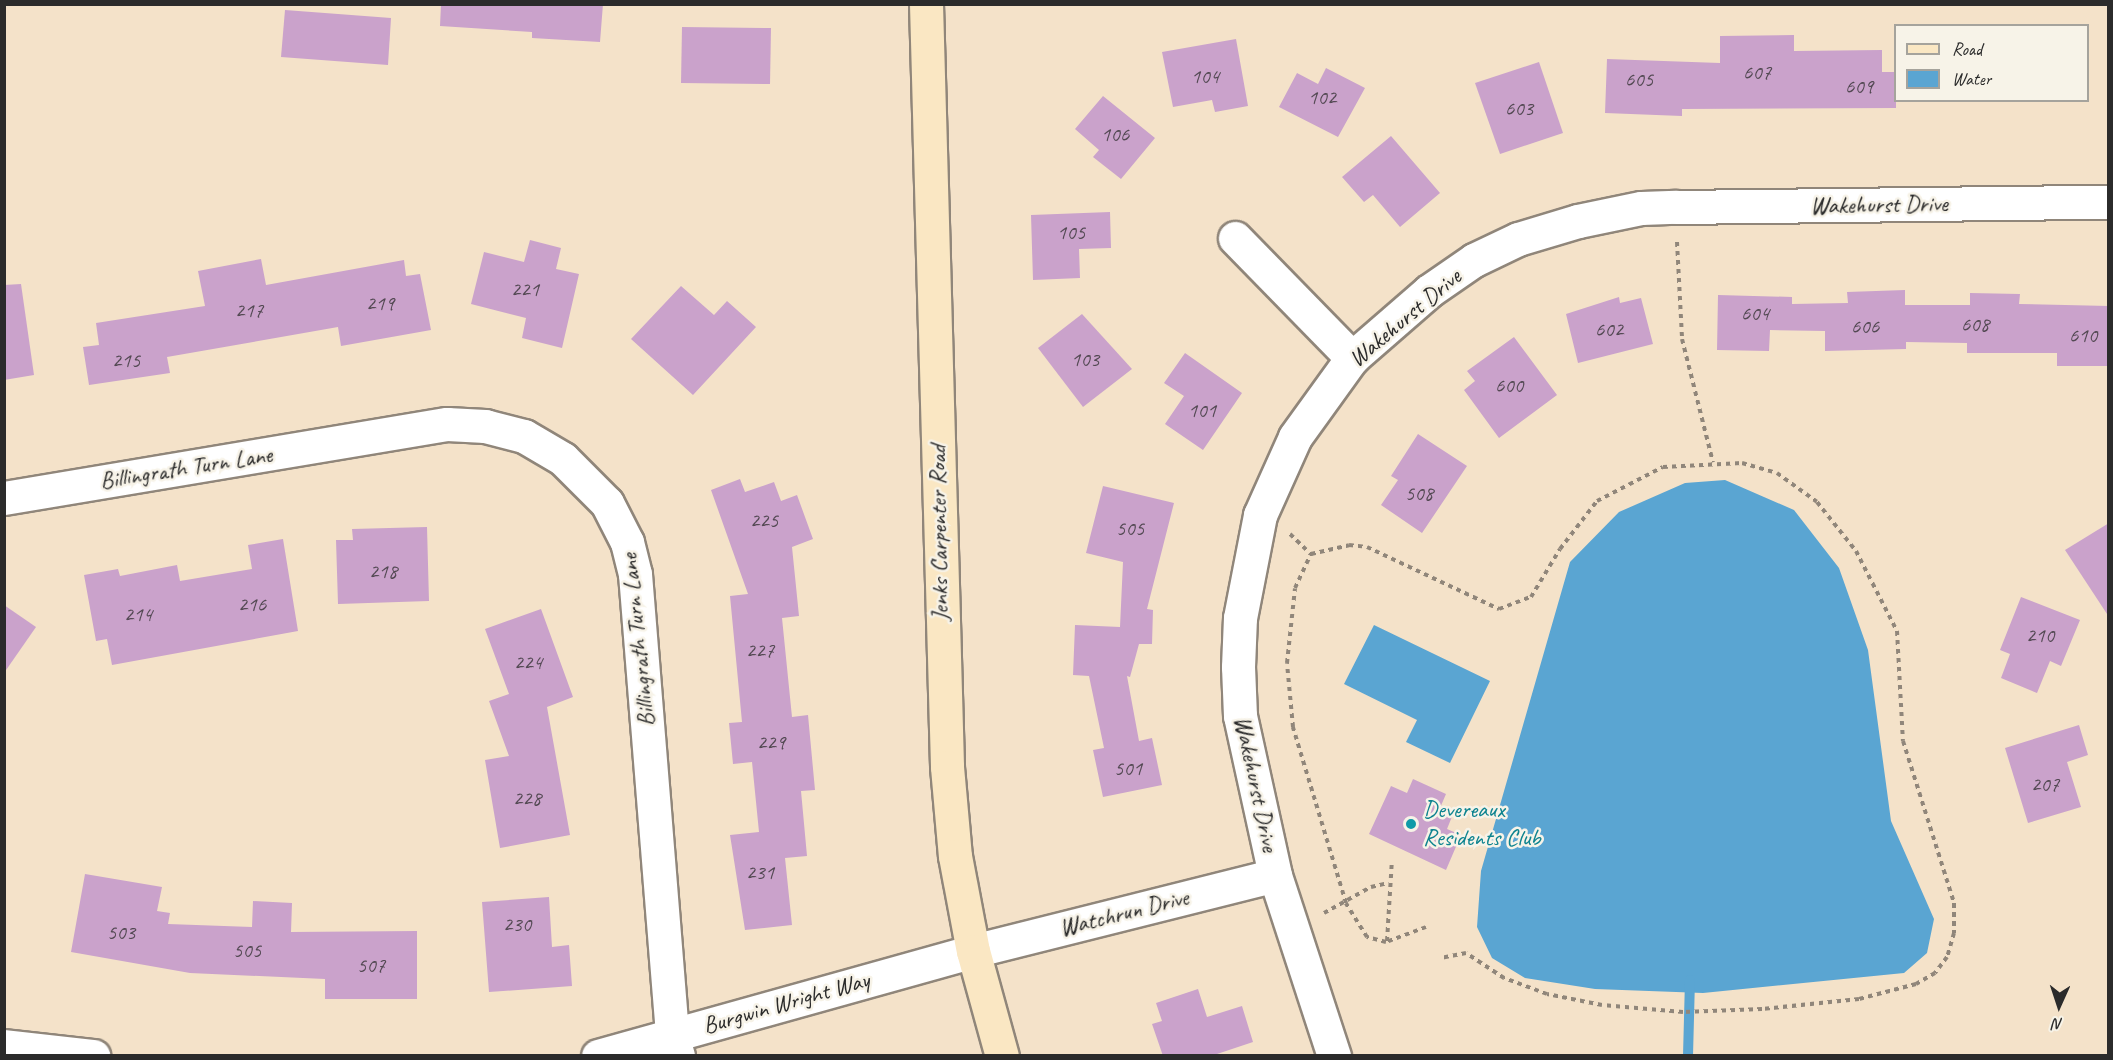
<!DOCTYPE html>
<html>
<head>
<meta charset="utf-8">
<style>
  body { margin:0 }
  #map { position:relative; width:2113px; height:1060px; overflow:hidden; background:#f4e2c9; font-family:Caveat,sans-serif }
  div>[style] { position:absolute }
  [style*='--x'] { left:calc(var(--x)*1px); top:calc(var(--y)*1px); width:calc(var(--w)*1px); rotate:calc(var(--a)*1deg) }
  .water>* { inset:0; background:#5aa5d2 }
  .stream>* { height:10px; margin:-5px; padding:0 5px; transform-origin:5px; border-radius:5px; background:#5aa5d2 }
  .building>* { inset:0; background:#caa2cb }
  .path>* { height:4px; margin-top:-2px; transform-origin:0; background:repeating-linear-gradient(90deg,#90867a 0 4.5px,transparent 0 9px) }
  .roads { filter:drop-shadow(2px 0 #90867a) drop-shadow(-2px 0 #90867a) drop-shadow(0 2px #90867a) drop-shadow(0 -2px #90867a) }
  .street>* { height:33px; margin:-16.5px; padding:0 16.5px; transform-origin:16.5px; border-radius:16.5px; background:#fff }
  .secondary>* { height:33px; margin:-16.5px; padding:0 16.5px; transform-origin:16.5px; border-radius:16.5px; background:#fae7c3 }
  .dots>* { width:16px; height:16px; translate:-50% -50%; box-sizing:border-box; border:3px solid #f7f3e8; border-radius:50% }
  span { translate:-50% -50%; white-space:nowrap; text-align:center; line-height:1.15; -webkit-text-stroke:5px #f7f3e8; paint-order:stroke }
  .number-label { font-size:21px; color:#534953 }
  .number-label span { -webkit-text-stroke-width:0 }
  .street-label { font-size:24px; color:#2b2b2b }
  .culture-label { font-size:24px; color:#0d838f }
  .left { translate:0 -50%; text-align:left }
  .frame { position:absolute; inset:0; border:6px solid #2b2b2b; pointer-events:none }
  .legend { position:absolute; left:1894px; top:24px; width:195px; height:78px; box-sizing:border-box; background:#f7f3e8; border:2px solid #a5a39c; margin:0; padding:8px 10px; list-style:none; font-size:18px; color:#2b2b2b }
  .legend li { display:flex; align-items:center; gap:12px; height:30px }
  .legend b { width:30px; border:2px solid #a5a39c }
  .north { position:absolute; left:2029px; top:976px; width:60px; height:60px; -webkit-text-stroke:4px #f7f3e8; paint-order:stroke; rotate:183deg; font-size:16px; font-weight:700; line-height:24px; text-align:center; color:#2b2b2b }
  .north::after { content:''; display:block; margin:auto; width:21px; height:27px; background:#2b2b2b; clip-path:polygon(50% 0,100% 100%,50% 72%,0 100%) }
</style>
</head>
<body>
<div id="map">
  <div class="water">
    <div style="clip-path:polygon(1725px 480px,1794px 510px,1839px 568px,1868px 650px,1891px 821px,1934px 919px,1927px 953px,1904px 973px,1703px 993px,1595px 989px,1525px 978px,1492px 958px,1477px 927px,1481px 871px,1570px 562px,1619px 512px,1685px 483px)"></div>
    <div style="clip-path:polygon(1374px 625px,1490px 681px,1450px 763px,1406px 742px,1417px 720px,1344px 684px)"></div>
  </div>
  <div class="stream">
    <div style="--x:1688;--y:1056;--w:76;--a:-88.5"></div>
  </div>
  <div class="building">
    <div style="clip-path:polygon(441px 4px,603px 4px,600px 42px,532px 38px,532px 32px,440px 26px)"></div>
    <div style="clip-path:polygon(285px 10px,391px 18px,388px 65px,281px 57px)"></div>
    <div style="clip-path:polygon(682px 27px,771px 28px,770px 84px,681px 83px)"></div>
    <div style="clip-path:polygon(1794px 35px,1794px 51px,1882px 50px,1882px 72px,1896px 72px,1896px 108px,1682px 109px,1682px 116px,1605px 113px,1607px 59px,1720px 63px,1720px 36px)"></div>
    <div style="clip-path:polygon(1236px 39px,1248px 106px,1215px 112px,1212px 100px,1173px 107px,1162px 52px)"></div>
    <div style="clip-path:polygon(1539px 62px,1563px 133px,1500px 154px,1475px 83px)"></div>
    <div style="clip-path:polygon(1326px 68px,1365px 88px,1338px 137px,1279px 107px,1297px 73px,1318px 84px)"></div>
    <div style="clip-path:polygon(1103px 96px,1155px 138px,1121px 179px,1093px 157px,1099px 150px,1075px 129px)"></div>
    <div style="clip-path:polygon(1391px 136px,1440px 193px,1400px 227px,1373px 195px,1364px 202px,1342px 177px)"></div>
    <div style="clip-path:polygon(1110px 212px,1111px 248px,1079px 249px,1080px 278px,1033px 280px,1031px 215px)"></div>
    <div style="clip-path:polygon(530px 240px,561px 248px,556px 269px,579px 274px,562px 348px,522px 338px,526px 318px,471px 304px,484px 252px,524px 262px)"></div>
    <div style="clip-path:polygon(261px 259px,266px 285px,404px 260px,406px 276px,420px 274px,431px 330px,341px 346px,338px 327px,167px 357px,170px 373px,89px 385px,83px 347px,99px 345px,96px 323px,205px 306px,198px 271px)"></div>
    <div style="clip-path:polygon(21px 284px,34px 375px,4px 380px,4px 285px)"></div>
    <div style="clip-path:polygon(681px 286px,714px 315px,727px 301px,756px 327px,693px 395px,631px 339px)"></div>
    <div style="clip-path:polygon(1905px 290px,1905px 305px,1970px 305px,1970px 293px,2020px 294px,2019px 304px,2109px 306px,2109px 366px,2057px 366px,2057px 353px,1967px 353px,1967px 343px,1906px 342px,1906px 349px,1825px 351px,1825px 331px,1770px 330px,1769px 351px,1717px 350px,1718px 295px,1792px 297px,1792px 304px,1848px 303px,1847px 292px)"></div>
    <div style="clip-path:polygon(1619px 297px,1620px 303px,1641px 298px,1653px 344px,1578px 363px,1566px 314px)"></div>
    <div style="clip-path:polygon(1082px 314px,1132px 369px,1083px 407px,1038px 348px)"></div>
    <div style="clip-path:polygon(1514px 337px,1557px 395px,1499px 438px,1464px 390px,1475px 381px,1467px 371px)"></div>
    <div style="clip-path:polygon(1185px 353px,1242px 393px,1203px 450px,1165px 424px,1184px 396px,1164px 383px)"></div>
    <div style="clip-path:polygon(1418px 434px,1467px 466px,1422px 533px,1381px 505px,1398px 480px,1391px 476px)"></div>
    <div style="clip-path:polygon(740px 479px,745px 492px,774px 482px,781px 501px,797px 495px,813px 539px,792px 547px,799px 616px,782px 618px,792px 717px,808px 715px,815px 790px,801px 791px,807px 856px,785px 858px,792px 925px,745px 930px,730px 835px,759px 832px,752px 762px,733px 764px,729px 723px,742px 722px,730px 596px,748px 594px,711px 490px)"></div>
    <div style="clip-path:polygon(1103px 486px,1174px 503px,1147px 609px,1153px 610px,1152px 644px,1139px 644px,1130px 677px,1127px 676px,1139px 741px,1152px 738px,1162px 785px,1103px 797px,1093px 750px,1104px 748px,1089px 676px,1073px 675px,1075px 625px,1120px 627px,1123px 562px,1086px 553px)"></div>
    <div style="clip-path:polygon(2109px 523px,2109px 617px,2065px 550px)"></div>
    <div style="clip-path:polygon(427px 527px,429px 601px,338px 604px,336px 540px,353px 540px,352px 529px)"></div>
    <div style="clip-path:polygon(283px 539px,298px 631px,112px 665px,107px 639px,96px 641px,84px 575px,118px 569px,120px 576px,177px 565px,180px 581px,252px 569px,248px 545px)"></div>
    <div style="clip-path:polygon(2021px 597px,2080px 620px,2061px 666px,2050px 661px,2037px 693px,2001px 678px,2010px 654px,2000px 650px)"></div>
    <div style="clip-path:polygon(4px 605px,36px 627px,4px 673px)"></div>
    <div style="clip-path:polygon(541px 609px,573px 697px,547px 707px,570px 835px,500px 848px,485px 760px,509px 756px,489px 701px,509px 694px,485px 629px)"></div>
    <div style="clip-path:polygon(2079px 725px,2088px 755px,2067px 762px,2081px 807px,2028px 823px,2005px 748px)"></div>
    <div style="clip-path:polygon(1413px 779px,1446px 794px,1440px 808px,1453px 814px,1447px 829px,1461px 835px,1446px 870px,1369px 834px,1391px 786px,1407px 793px)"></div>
    <div style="clip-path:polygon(85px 874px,162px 887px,157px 911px,170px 913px,168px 924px,252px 927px,253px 901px,292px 903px,291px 932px,417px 931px,417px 999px,325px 999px,325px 979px,190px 973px,71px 952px)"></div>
    <div style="clip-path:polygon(549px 897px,552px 947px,569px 945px,572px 986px,489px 992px,482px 902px)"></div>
    <div style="clip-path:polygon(1198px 989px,1207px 1017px,1242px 1006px,1253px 1042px,1211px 1056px,1163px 1056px,1152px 1024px,1162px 1021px,1156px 1003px)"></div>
  </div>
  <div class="path">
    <div style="--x:1677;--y:242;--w:97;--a:87"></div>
    <div style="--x:1682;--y:339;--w:127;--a:75.9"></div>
    <div style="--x:1290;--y:534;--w:29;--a:44"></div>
    <div style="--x:1324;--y:913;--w:54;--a:-29"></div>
    <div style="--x:1371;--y:887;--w:17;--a:-13"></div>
    <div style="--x:1426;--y:927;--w:43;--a:159.4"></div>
    <div style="--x:1386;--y:942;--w:20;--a:-165"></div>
    <div style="--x:1367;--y:937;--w:40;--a:-122"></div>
    <div style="--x:1346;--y:903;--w:184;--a:-106.8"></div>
    <div style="--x:1293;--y:727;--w:64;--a:-95.4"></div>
    <div style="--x:1287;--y:663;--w:75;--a:-83.9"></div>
    <div style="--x:1295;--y:588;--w:38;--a:-65"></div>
    <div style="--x:1311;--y:554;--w:39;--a:-13"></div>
    <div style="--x:1349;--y:545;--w:18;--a:6"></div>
    <div style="--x:1367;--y:547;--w:146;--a:25.2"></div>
    <div style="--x:1499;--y:609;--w:34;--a:-21"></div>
    <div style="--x:1531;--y:597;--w:56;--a:-58.9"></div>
    <div style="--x:1560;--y:549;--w:61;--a:-52.4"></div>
    <div style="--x:1597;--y:501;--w:74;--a:-27.3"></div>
    <div style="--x:1663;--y:467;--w:79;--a:-2.9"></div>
    <div style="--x:1742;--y:463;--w:36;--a:16"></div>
    <div style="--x:1777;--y:473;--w:49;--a:35.9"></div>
    <div style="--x:1817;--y:502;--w:63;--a:51.5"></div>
    <div style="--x:1856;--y:551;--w:90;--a:62.9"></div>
    <div style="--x:1897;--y:631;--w:110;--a:86.9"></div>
    <div style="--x:1903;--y:741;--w:170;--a:72.5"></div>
    <div style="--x:1954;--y:903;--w:30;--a:90"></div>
    <div style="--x:1954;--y:933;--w:25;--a:106"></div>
    <div style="--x:1947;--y:957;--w:20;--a:127"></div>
    <div style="--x:1935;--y:973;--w:22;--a:150"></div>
    <div style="--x:1916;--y:984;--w:59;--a:165.3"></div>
    <div style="--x:1859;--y:999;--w:98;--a:174.1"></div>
    <div style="--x:1762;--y:1009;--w:79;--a:177.8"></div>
    <div style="--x:1683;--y:1012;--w:81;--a:-175.1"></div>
    <div style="--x:1602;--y:1005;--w:56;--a:-168.7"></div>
    <div style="--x:1547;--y:994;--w:46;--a:-159.6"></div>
    <div style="--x:1504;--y:978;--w:45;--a:-146.7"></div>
    <div style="--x:1466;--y:953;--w:26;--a:169"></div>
    <div style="--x:1387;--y:941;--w:81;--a:-86.5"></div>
  </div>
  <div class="roads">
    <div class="street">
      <div style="--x:1235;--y:238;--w:168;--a:45.7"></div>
      <div style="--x:4;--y:498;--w:449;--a:-9.5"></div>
      <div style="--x:447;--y:424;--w:38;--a:3"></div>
      <div style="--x:485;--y:426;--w:40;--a:14.4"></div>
      <div style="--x:524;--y:436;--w:45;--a:30.5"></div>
      <div style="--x:563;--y:459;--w:62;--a:45"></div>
      <div style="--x:607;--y:503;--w:44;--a:62.9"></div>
      <div style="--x:627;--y:542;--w:33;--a:76"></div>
      <div style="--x:635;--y:574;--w:462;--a:85.4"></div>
      <div style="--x:672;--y:1035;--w:22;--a:74"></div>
      <div style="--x:4;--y:1046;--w:90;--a:6.4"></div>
      <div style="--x:598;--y:1056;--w:389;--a:-15.6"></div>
      <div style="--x:973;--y:951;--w:311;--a:-14.1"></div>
      <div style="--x:1334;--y:1056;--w:190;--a:-108.1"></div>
      <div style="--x:1275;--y:875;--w:163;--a:-102.4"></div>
      <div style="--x:1240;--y:716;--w:49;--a:-92.3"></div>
      <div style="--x:1238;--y:667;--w:49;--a:-87.7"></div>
      <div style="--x:1240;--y:618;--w:105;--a:-79"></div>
      <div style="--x:1260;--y:515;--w:85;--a:-65.8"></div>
      <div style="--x:1295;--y:437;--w:97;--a:-54.2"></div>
      <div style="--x:1352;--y:358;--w:102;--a:-41"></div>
      <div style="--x:1429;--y:291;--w:55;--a:-34.6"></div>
      <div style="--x:1474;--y:260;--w:49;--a:-25.5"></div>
      <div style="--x:1518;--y:239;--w:63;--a:-16.7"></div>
      <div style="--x:1578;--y:221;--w:64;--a:-11.7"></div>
      <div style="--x:1641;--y:208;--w:35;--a:-2"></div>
      <div style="--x:1676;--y:207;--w:432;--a:-0.7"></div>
    </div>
    <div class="secondary">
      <div style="--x:926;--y:4;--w:763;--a:88.42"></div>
      <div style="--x:947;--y:767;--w:89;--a:84.9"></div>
      <div style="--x:955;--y:856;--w:97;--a:79.3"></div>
      <div style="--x:973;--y:951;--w:109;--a:74.6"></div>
    </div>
  </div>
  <div class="dots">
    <div style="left:1411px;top:824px;background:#0f9aa8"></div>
  </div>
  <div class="number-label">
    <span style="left:1757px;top:72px">607</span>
    <span style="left:1205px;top:76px">104</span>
    <span style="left:1639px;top:79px">605</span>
    <span style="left:1859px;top:86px">609</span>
    <span style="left:1322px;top:97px">102</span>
    <span style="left:1519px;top:108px">603</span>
    <span style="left:1115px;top:134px">106</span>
    <span style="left:1071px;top:232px">105</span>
    <span style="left:525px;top:289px">221</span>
    <span style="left:380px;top:303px">219</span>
    <span style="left:249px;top:310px">217</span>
    <span style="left:1755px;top:313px">604</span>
    <span style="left:1975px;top:324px">608</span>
    <span style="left:1865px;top:326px">606</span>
    <span style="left:1609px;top:329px">602</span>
    <span style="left:2083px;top:335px">610</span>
    <span style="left:1085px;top:359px">103</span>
    <span style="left:126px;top:360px">215</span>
    <span style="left:1509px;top:385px">600</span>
    <span style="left:1202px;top:410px">101</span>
    <span style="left:1419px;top:493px">508</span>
    <span style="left:764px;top:520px">225</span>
    <span style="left:1130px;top:528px">505</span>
    <span style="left:383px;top:571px">218</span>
    <span style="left:252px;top:604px">216</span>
    <span style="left:138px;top:614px">214</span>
    <span style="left:2040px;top:635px">210</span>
    <span style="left:760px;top:650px">227</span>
    <span style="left:528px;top:662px">224</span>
    <span style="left:771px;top:742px">229</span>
    <span style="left:1128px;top:768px">501</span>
    <span style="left:2045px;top:784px">207</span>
    <span style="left:527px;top:798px">228</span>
    <span style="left:760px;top:872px">231</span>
    <span style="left:517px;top:924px">230</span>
    <span style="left:121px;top:932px">503</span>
    <span style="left:247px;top:950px">505</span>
    <span style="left:371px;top:965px">507</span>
  </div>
  <div class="street-label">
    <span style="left:1879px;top:205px;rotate:-1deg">Wakehurst Drive</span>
    <span style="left:1405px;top:318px;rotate:-40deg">Wakehurst Drive</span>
    <span style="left:186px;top:468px;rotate:-9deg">Billingrath Turn Lane</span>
    <span style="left:939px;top:533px;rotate:-91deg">Jenks Carpenter Road</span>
    <span style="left:638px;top:640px;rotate:-96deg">Billingrath Turn Lane</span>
    <span style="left:1256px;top:784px;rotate:78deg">Wakehurst Drive</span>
    <span style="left:1124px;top:913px;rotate:-14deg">Watchrun Drive</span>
    <span style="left:786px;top:1003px;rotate:-16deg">Burgwin Wright Way</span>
  </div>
  <div class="culture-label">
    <span class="left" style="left:1423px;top:824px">Devereaux<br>Residents Club</span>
  </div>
  <div class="frame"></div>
  <ul class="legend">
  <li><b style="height:8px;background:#fae7c3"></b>Road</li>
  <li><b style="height:16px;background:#5aa5d2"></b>Water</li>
  </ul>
  <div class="north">N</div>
</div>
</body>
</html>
